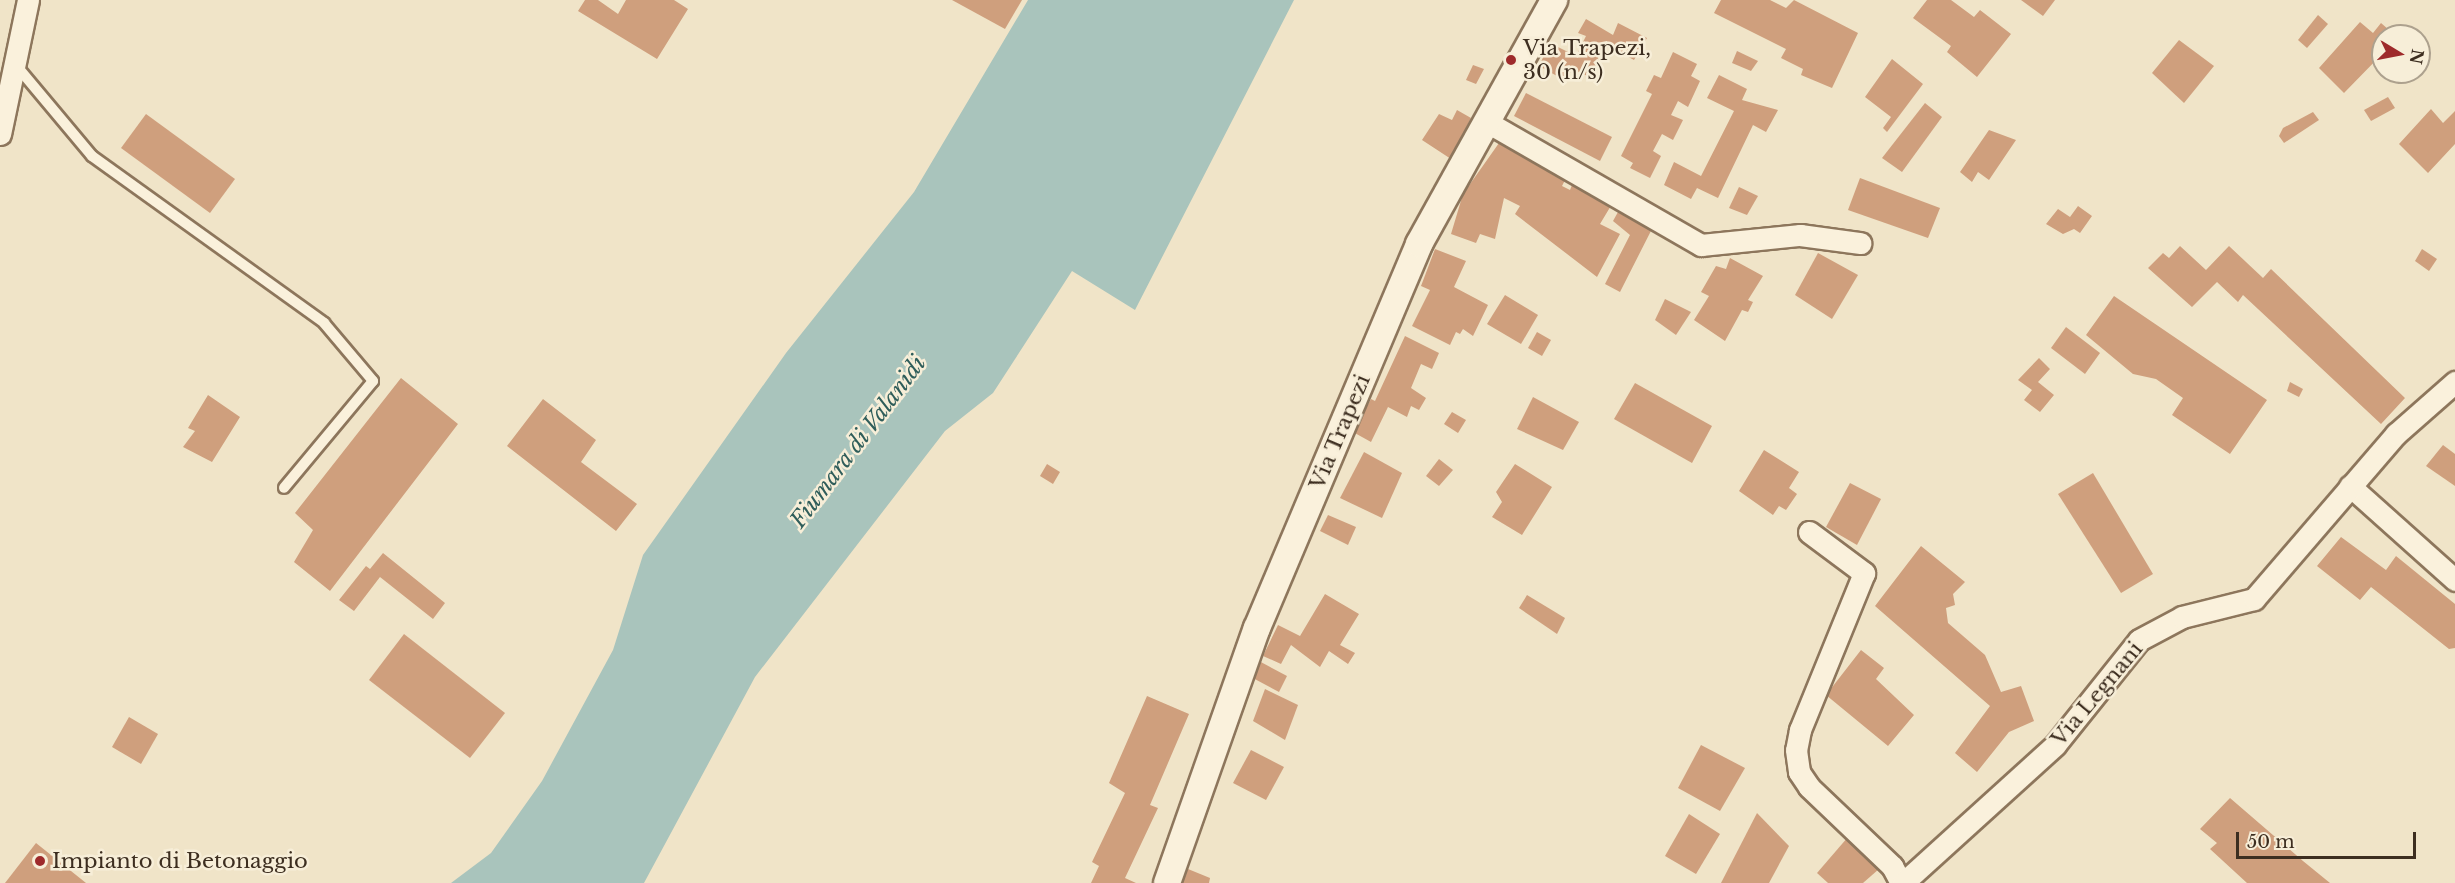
<!DOCTYPE html>
<html>
<head>
<meta charset="utf-8">
<style>
  body { margin:0 }
  #map { position:relative; width:2455px; height:883px; overflow:hidden; background:#f0e4c8; font-family:"Libre Baskerville",serif }
  div>[style] { position:absolute }
  [style*='--x'] { left:calc(var(--x)*1px); top:calc(var(--y)*1px); width:calc(var(--w)*1px); rotate:calc(var(--a)*1deg) }
  .water>* { inset:0; background:#a9c4bc }
  .building>* { inset:0; background:#cf9f7d }
  .roads { filter:drop-shadow(2px 0 #8d765c) drop-shadow(-2px 0 #8d765c) drop-shadow(0 2px #8d765c) drop-shadow(0 -2px #8d765c) }
  .service>* { height:10px; margin:-5px; padding:0 5px; transform-origin:5px; border-radius:5px; background:#faf1dc }
  .minor>* { height:21px; margin:-10.5px; padding:0 10.5px; transform-origin:10.5px; border-radius:10.5px; background:#faf1dc }
  .tertiary>* { height:26px; margin:-13px; padding:0 13px; transform-origin:13px; border-radius:13px; background:#faf1dc }
  .dots>* { width:16px; height:16px; translate:-50% -50%; box-sizing:border-box; border:3px solid #f7eed8; border-radius:50% }
  span { translate:-50% -50%; white-space:nowrap; text-align:center; line-height:1.15; -webkit-text-stroke:5px #f7eed8; paint-order:stroke }
  .poi-label { font-size:21px; color:#3d2e20 }
  .left { translate:0 -50%; text-align:left }
  .street-label { font-size:21px; color:#3d2e20 }
  .water-label { font-size:22px; color:#2f5d5a; font-style:italic }
  .north { position:absolute; left:2371px; top:24px; width:60px; height:60px; box-sizing:border-box; background:#f7eed8; border:2px solid #ada18e; border-radius:50%; rotate:100deg; font-size:16px; font-weight:700; line-height:24px; text-align:center; color:#3d2e20 }
  .north::after { content:''; display:block; margin:auto; width:21px; height:27px; background:#9e2a2b; clip-path:polygon(50% 0,100% 100%,50% 72%,0 100%) }
  .scale { position:absolute; left:2236px; top:832px; width:180px; height:27px; box-sizing:border-box; border:3px solid #3d2e20; border-top:0; padding-left:8px; font-size:18px; line-height:21px; white-space:nowrap; color:#3d2e20; -webkit-text-stroke:4px #f7eed8; paint-order:stroke }
</style>
</head>
<body>
<div id="map">
  <div class="water">
    <div style="clip-path:polygon(1028px 0,1294px 0,1135px 310px,1072px 271px,993px 393px,945px 431px,755px 677px,644px 883px,451px 883px,491px 853px,542px 781px,613px 650px,643px 555px,786px 353px,914px 192px)"></div>
  </div>
  <div class="building">
    <div style="clip-path:polygon(585px 0,598px 0,618px 14px,626px 0,674px 0,688px 9px,657px 59px,578px 11px)"></div>
    <div style="clip-path:polygon(952px 0,1022px 0,1005px 29px)"></div>
    <div style="clip-path:polygon(1721px 0,1770px 0,1786px 8px,1794px 0,1858px 33px,1832px 88px,1801px 75px,1803px 69px,1781px 58px,1786px 49px,1714px 13px)"></div>
    <div style="clip-path:polygon(1927px 0,1951px 0,1974px 17px,1980px 10px,2011px 34px,1977px 77px,1947px 52px,1951px 46px,1913px 18px)"></div>
    <div style="clip-path:polygon(2021px 0,2055px 0,2043px 16px)"></div>
    <div style="clip-path:polygon(2318px 15px,2328px 24px,2307px 48px,2298px 40px)"></div>
    <div style="clip-path:polygon(1586px 19px,1613px 35px,1618px 23px,1647px 38px,1634px 60px,1608px 46px,1592px 78px,1572px 69px,1566px 81px,1539px 66px,1550px 43px,1576px 56px,1586px 36px,1578px 33px)"></div>
    <div style="clip-path:polygon(2360px 22px,2373px 33px,2381px 23px,2396px 36px,2383px 36px,2383px 53px,2344px 93px,2319px 68px)"></div>
    <div style="clip-path:polygon(2179px 40px,2214px 66px,2184px 103px,2152px 73px)"></div>
    <div style="clip-path:polygon(1737px 51px,1758px 61px,1751px 71px,1732px 63px)"></div>
    <div style="clip-path:polygon(1673px 52px,1697px 64px,1691px 76px,1700px 81px,1688px 107px,1678px 101px,1671px 115px,1683px 120px,1673px 140px,1662px 134px,1653px 151px,1661px 156px,1650px 178px,1630px 168px,1633px 163px,1621px 156px,1652px 94px,1646px 91px,1654px 75px,1661px 78px)"></div>
    <div style="clip-path:polygon(1892px 59px,1923px 84px,1887px 132px,1883px 128px,1891px 117px,1865px 97px)"></div>
    <div style="clip-path:polygon(1473px 65px,1484px 69px,1476px 84px,1466px 80px)"></div>
    <div style="clip-path:polygon(1719px 75px,1747px 89px,1742px 100px,1778px 110px,1766px 132px,1753px 125px,1718px 198px,1697px 188px,1691px 199px,1664px 185px,1674px 162px,1701px 176px,1734px 111px,1707px 98px)"></div>
    <div style="clip-path:polygon(1526px 93px,1612px 137px,1600px 161px,1514px 116px)"></div>
    <div style="clip-path:polygon(2388px 97px,2395px 108px,2371px 121px,2364px 110px)"></div>
    <div style="clip-path:polygon(1925px 103px,1942px 117px,1902px 172px,1882px 158px)"></div>
    <div style="clip-path:polygon(2431px 109px,2443px 123px,2455px 111px,2455px 144px,2428px 173px,2399px 144px)"></div>
    <div style="clip-path:polygon(1457px 110px,1471px 118px,1451px 159px,1422px 140px,1439px 114px,1452px 120px)"></div>
    <div style="clip-path:polygon(2313px 112px,2319px 120px,2284px 143px,2279px 136px,2283px 128px)"></div>
    <div style="clip-path:polygon(146px 114px,235px 179px,210px 213px,121px 148px)"></div>
    <div style="clip-path:polygon(1989px 130px,2016px 140px,1989px 180px,1978px 172px,1972px 182px,1960px 172px)"></div>
    <div style="clip-path:polygon(1499px 143px,1565px 180px,1562px 186px,1570px 190px,1572px 185px,1612px 204px,1600px 224px,1620px 234px,1597px 277px,1515px 214px,1520px 206px,1504px 198px,1495px 239px,1480px 234px,1476px 243px,1451px 234px,1463px 194px)"></div>
    <div style="clip-path:polygon(1860px 178px,1940px 208px,1928px 238px,1848px 210px)"></div>
    <div style="clip-path:polygon(1739px 187px,1758px 196px,1747px 215px,1729px 208px)"></div>
    <div style="clip-path:polygon(1623px 203px,1656px 221px,1620px 292px,1605px 284px,1630px 235px,1613px 221px)"></div>
    <div style="clip-path:polygon(2078px 206px,2092px 216px,2080px 233px,2074px 229px,2063px 234px,2046px 224px,2058px 209px,2070px 217px)"></div>
    <div style="clip-path:polygon(2180px 246px,2206px 270px,2229px 246px,2263px 278px,2271px 269px,2405px 398px,2381px 424px,2243px 295px,2238px 302px,2217px 282px,2192px 307px,2148px 268px,2163px 253px,2169px 258px)"></div>
    <div style="clip-path:polygon(1435px 249px,1466px 261px,1454px 287px,1488px 305px,1473px 336px,1463px 329px,1460px 334px,1456px 332px,1450px 345px,1412px 326px,1430px 290px,1421px 286px)"></div>
    <div style="clip-path:polygon(2422px 249px,2437px 259px,2429px 271px,2415px 261px)"></div>
    <div style="clip-path:polygon(1818px 253px,1858px 275px,1832px 319px,1795px 295px)"></div>
    <div style="clip-path:polygon(1730px 258px,1763px 276px,1748px 300px,1753px 302px,1748px 312px,1742px 310px,1725px 341px,1694px 320px,1709px 296px,1701px 292px,1716px 266px,1726px 269px)"></div>
    <div style="clip-path:polygon(1505px 295px,1538px 315px,1521px 344px,1487px 324px)"></div>
    <div style="clip-path:polygon(2114px 296px,2267px 400px,2230px 454px,2172px 415px,2183px 398px,2156px 379px,2133px 374px,2086px 335px)"></div>
    <div style="clip-path:polygon(1665px 299px,1691px 312px,1676px 335px,1655px 320px)"></div>
    <div style="clip-path:polygon(2066px 327px,2100px 353px,2085px 374px,2051px 348px)"></div>
    <div style="clip-path:polygon(1537px 332px,1551px 340px,1542px 356px,1528px 348px)"></div>
    <div style="clip-path:polygon(1405px 336px,1439px 353px,1432px 369px,1421px 364px,1411px 388px,1426px 398px,1419px 410px,1411px 406px,1407px 417px,1388px 407px,1371px 442px,1353px 432px,1371px 399px,1375px 401px)"></div>
    <div style="clip-path:polygon(2039px 358px,2050px 369px,2038px 382px,2054px 395px,2040px 412px,2024px 400px,2032px 390px,2018px 380px)"></div>
    <div style="clip-path:polygon(401px 378px,458px 424px,330px 591px,294px 562px,313px 530px,295px 513px)"></div>
    <div style="clip-path:polygon(2290px 382px,2303px 389px,2299px 397px,2287px 391px)"></div>
    <div style="clip-path:polygon(1635px 383px,1712px 426px,1692px 463px,1614px 419px)"></div>
    <div style="clip-path:polygon(208px 395px,240px 417px,212px 462px,183px 447px,195px 431px,188px 428px)"></div>
    <div style="clip-path:polygon(1533px 397px,1579px 422px,1563px 450px,1517px 429px)"></div>
    <div style="clip-path:polygon(543px 399px,596px 440px,581px 462px,637px 504px,616px 531px,507px 446px)"></div>
    <div style="clip-path:polygon(1452px 412px,1466px 420px,1458px 433px,1444px 424px)"></div>
    <div style="clip-path:polygon(2443px 445px,2455px 454px,2455px 486px,2426px 466px)"></div>
    <div style="clip-path:polygon(1764px 450px,1799px 472px,1789px 488px,1797px 494px,1786px 510px,1779px 506px,1773px 515px,1739px 491px)"></div>
    <div style="clip-path:polygon(1364px 452px,1402px 473px,1382px 518px,1340px 498px)"></div>
    <div style="clip-path:polygon(1439px 459px,1453px 470px,1439px 486px,1426px 476px)"></div>
    <div style="clip-path:polygon(1047px 464px,1060px 472px,1053px 484px,1040px 476px)"></div>
    <div style="clip-path:polygon(1515px 464px,1552px 487px,1522px 535px,1492px 517px,1502px 502px,1496px 492px)"></div>
    <div style="clip-path:polygon(2093px 473px,2153px 574px,2121px 593px,2058px 494px)"></div>
    <div style="clip-path:polygon(1850px 483px,1881px 499px,1857px 545px,1826px 527px)"></div>
    <div style="clip-path:polygon(1328px 515px,1356px 527px,1348px 545px,1320px 531px)"></div>
    <div style="clip-path:polygon(2341px 537px,2386px 570px,2396px 556px,2455px 604px,2455px 648px,2449px 649px,2371px 587px,2360px 600px,2317px 566px)"></div>
    <div style="clip-path:polygon(1921px 546px,1965px 582px,1953px 594px,1955px 605px,1946px 608px,1948px 623px,1985px 655px,2001px 692px,2021px 686px,2034px 721px,2009px 732px,1977px 772px,1955px 753px,1990px 706px,1875px 606px)"></div>
    <div style="clip-path:polygon(383px 553px,445px 603px,433px 619px,380px 577px,354px 611px,339px 600px,366px 566px,370px 569px)"></div>
    <div style="clip-path:polygon(1325px 594px,1359px 614px,1340px 645px,1355px 653px,1348px 664px,1329px 651px,1320px 667px,1291px 645px,1281px 664px,1263px 656px,1278px 625px,1300px 636px)"></div>
    <div style="clip-path:polygon(1527px 595px,1565px 618px,1557px 634px,1519px 608px)"></div>
    <div style="clip-path:polygon(404px 634px,505px 713px,470px 758px,369px 680px)"></div>
    <div style="clip-path:polygon(1861px 650px,1884px 668px,1876px 679px,1914px 715px,1888px 746px,1826px 695px)"></div>
    <div style="clip-path:polygon(1259px 661px,1287px 676px,1279px 692px,1251px 677px)"></div>
    <div style="clip-path:polygon(1265px 689px,1298px 705px,1285px 740px,1253px 721px)"></div>
    <div style="clip-path:polygon(1147px 696px,1189px 714px,1150px 805px,1158px 808px,1125px 878px,1136px 883px,1091px 883px,1099px 866px,1092px 862px,1125px 793px,1109px 783px)"></div>
    <div style="clip-path:polygon(129px 717px,158px 734px,141px 764px,112px 747px)"></div>
    <div style="clip-path:polygon(1701px 745px,1745px 768px,1720px 811px,1678px 788px)"></div>
    <div style="clip-path:polygon(1251px 750px,1284px 767px,1266px 800px,1233px 783px)"></div>
    <div style="clip-path:polygon(2230px 798px,2303px 861px,2330px 883px,2247px 883px,2210px 849px,2217px 843px,2200px 829px)"></div>
    <div style="clip-path:polygon(1757px 813px,1789px 846px,1769px 883px,1721px 883px)"></div>
    <div style="clip-path:polygon(1689px 814px,1720px 834px,1696px 874px,1665px 856px)"></div>
    <div style="clip-path:polygon(1848px 837px,1879px 869px,1863px 883px,1828px 883px,1817px 873px)"></div>
    <div style="clip-path:polygon(36px 843px,86px 883px,5px 883px)"></div>
    <div style="clip-path:polygon(1188px 869px,1210px 878px,1209px 883px,1182px 883px)"></div>
  </div>
  <div class="roads">
    <div class="service">
      <div style="--x:15;--y:64;--w:120;--a:50.1"></div>
      <div style="--x:92;--y:156;--w:286;--a:35.7"></div>
      <div style="--x:324;--y:323;--w:76;--a:49.8"></div>
      <div style="--x:373;--y:381;--w:139;--a:129.8"></div>
    </div>
    <div class="minor">
      <div style="--x:1487;--y:122;--w:247;--a:29.9"></div>
      <div style="--x:1701;--y:245;--w:100;--a:-5.8"></div>
      <div style="--x:1800;--y:235;--w:61;--a:7.6"></div>
      <div style="--x:0;--y:134;--w:137;--a:-78.2"></div>
      <div style="--x:2350;--y:486;--w:141;--a:41.8"></div>
      <div style="--x:1809;--y:532;--w:69;--a:36.7"></div>
      <div style="--x:1864;--y:573;--w:170;--a:112.2"></div>
      <div style="--x:1800;--y:730;--w:20;--a:101"></div>
      <div style="--x:1796;--y:750;--w:22;--a:82"></div>
      <div style="--x:1799;--y:772;--w:18;--a:56"></div>
      <div style="--x:1809;--y:787;--w:115;--a:43.6"></div>
      <div style="--x:1892;--y:866;--w:19;--a:62"></div>
      <div style="--x:1903;--y:883;--w:205;--a:-42.2"></div>
      <div style="--x:2055;--y:745;--w:134;--a:-51.3"></div>
      <div style="--x:2139;--y:640;--w:49;--a:-28.1"></div>
      <div style="--x:2182;--y:617;--w:74;--a:-14"></div>
      <div style="--x:2254;--y:599;--w:218;--a:-49.3"></div>
      <div style="--x:2396;--y:434;--w:79;--a:-41.4"></div>
    </div>
    <div class="tertiary">
      <div style="--x:1167;--y:883;--w:270;--a:-70.6"></div>
      <div style="--x:1257;--y:628;--w:417;--a:-67.1"></div>
      <div style="--x:1419;--y:244;--w:279;--a:-61"></div>
    </div>
  </div>
  <div class="dots">
    <div style="left:1511px;top:60px;background:#9e2a2b"></div>
    <div style="left:40px;top:861px;background:#9e2a2b"></div>
  </div>
  <div class="poi-label">
    <span class="left" style="left:1523px;top:60px">Via Trapezi,<br>30 (n/s)</span>
    <span class="left" style="left:52px;top:861px">Impianto di Betonaggio</span>
  </div>
  <div class="street-label">
    <span style="left:1340px;top:432px;rotate:-67deg">Via Trapezi</span>
    <span style="left:2097px;top:694px;rotate:-50deg">Via Legnani</span>
  </div>
  <div class="water-label">
    <span style="left:858px;top:442px;rotate:-53deg">Fiumara di Valanidi</span>
  </div>
  <div class="north">N</div>
  <div class="scale">50 m</div>
</div>
</body>
</html>
